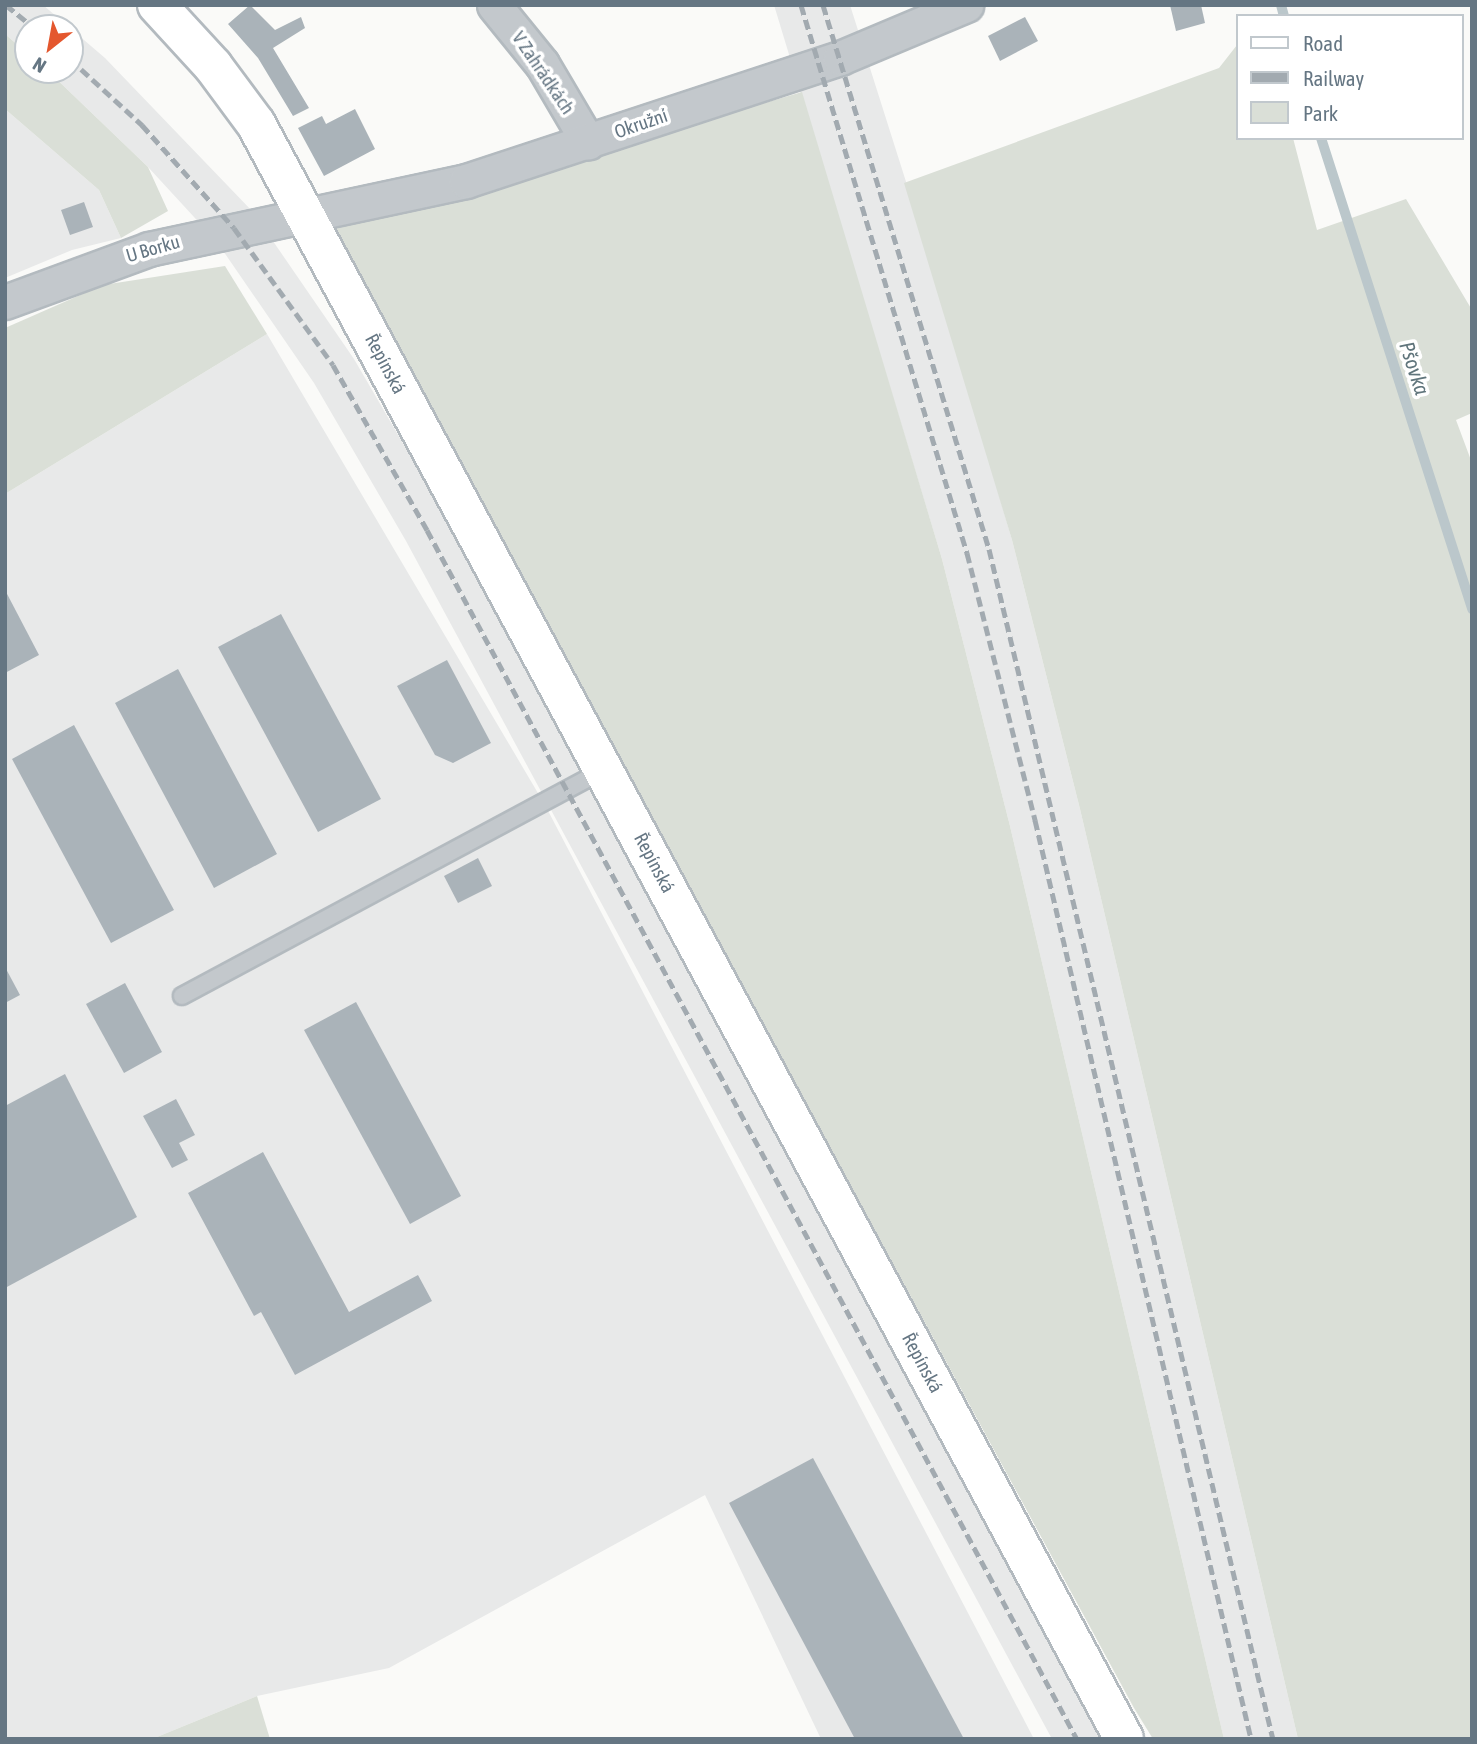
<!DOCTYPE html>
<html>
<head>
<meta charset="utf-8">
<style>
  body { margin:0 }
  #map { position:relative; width:1477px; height:1744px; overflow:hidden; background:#fafaf8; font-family:"Asap Condensed",sans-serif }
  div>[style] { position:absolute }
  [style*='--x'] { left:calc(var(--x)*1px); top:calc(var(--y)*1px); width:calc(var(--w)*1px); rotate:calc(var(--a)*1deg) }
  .built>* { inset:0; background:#e8e9e9 }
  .green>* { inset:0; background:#dadfd7 }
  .stream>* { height:10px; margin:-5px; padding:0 5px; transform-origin:5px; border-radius:5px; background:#bbc7cb }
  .building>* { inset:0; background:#aab3b9 }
  .roads { filter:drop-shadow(2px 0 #b3babf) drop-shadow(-2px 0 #b3babf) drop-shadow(0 2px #b3babf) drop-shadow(0 -2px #b3babf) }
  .lane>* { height:16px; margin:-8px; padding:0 8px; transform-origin:8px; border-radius:8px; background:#c3c8cc }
  .street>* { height:33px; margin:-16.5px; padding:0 16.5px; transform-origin:16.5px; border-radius:16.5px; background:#c3c8cc }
  .secondary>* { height:38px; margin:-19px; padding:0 19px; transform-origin:19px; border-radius:19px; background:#fff }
  .rail>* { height:5px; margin-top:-2.5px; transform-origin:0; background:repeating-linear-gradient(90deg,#a2aab0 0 10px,transparent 0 15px) }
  span { translate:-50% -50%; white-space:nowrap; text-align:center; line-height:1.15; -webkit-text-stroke:7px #fff; paint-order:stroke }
  .street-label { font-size:19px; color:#657683 }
  .water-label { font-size:21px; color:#60757c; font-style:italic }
  .frame { position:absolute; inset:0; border:7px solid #657683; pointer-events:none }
  .legend { position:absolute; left:1236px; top:14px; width:228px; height:126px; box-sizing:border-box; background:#fff; border:2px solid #c1c8cd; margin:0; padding:9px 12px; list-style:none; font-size:21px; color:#657683 }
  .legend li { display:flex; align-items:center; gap:14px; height:35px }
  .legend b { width:35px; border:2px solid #c1c8cd }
  .north { position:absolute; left:14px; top:14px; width:70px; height:70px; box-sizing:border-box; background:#fff; border:2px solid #c1c8cd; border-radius:50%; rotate:211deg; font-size:19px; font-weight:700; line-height:28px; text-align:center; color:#657683 }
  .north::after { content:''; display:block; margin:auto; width:24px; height:32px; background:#e4572e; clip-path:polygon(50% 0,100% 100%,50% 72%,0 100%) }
</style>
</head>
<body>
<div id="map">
  <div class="built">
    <div style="clip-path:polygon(5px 5px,43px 5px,70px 28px,28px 28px,28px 54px,5px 34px)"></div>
    <div style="clip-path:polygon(774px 5px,850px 5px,934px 270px,1012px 540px,1080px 809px,1298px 1739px,1224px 1739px,1010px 826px,942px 559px)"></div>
    <div style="clip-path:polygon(70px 28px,105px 58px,253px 212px,354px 359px,447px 519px,1105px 1739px,1052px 1739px,406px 541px,314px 383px,217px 242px,148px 167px,47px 70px,70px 70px)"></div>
    <div style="clip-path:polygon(5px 109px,99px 190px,121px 238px,72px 250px,5px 278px)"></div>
    <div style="clip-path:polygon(267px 334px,545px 805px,1034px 1739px,821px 1739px,705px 1495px,389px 1668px,257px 1696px,152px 1739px,5px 1739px,5px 494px)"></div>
  </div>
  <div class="green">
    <div style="clip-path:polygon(5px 34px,28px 54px,28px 70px,47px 70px,148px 167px,168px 211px,121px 238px,99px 190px,5px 109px)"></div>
    <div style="clip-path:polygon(1237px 45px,1237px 138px,1293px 138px,1317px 230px,1406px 199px,1472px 310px,1472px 413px,1456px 420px,1472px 463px,1472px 1739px,1298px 1739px,1080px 809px,1012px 540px,904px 183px,1219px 68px)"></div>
    <div style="clip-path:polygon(802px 92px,942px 559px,1010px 826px,1224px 1739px,1153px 1739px,1134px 1708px,332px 230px)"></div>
    <div style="clip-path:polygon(225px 266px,267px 334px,5px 494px,5px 328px,103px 285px)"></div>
    <div style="clip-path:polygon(257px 1696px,270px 1739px,152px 1739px)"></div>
  </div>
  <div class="stream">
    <div style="--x:1281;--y:5;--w:11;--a:75"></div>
    <div style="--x:1321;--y:138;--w:495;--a:72.2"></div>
  </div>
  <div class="building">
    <div style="clip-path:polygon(250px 5px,275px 30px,301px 17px,305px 28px,273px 48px,309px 108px,293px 116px,258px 58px,228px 24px)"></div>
    <div style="clip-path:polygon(1170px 5px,1201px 5px,1205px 23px,1176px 31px)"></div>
    <div style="clip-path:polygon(1025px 17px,1038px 41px,1000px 61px,988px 36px)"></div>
    <div style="clip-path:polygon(355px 109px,375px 149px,324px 176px,298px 128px,322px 116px,326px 124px)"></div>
    <div style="clip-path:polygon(84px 202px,93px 227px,70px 235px,61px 210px)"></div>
    <div style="clip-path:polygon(5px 590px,39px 655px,5px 673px)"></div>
    <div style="clip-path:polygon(281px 614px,381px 799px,318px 832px,218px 647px)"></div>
    <div style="clip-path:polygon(447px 660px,491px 743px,453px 763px,435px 755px,397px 686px)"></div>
    <div style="clip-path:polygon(178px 669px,277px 854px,214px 888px,115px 703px)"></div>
    <div style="clip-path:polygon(74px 725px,174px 910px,111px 943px,12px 759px)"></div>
    <div style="clip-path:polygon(478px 858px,492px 886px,458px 903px,444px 876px)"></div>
    <div style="clip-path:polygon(5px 967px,20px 995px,5px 1003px)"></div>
    <div style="clip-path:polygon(125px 983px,162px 1052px,124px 1073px,86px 1004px)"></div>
    <div style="clip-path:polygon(356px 1002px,461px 1196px,410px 1224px,304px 1030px)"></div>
    <div style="clip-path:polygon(65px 1074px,137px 1217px,5px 1288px,5px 1106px)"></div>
    <div style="clip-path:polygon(176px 1099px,195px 1135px,179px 1143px,188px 1160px,172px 1168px,143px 1116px)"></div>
    <div style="clip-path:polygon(263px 1152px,349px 1312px,418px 1275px,432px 1301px,295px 1375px,261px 1312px,254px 1316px,188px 1193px)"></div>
    <div style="clip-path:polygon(813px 1458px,964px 1739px,855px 1739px,729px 1503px)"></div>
  </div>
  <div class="roads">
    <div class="lane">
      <div style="--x:182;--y:996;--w:479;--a:-28.2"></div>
    </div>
    <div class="street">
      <div style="--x:494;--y:5;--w:76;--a:50.9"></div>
      <div style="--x:542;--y:64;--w:91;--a:59.5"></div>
      <div style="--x:5;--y:302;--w:153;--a:-20.2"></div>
      <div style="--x:149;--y:249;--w:324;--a:-12.1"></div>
      <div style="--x:466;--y:181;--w:394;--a:-18.2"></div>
      <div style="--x:840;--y:58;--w:137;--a:-22.8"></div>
    </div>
    <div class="secondary">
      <div style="--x:157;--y:5;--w:83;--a:47.4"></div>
      <div style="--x:213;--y:66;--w:72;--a:53.4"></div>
      <div style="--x:256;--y:124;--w:1833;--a:61.74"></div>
    </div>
  </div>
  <div class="rail">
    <div style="--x:6;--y:5;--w:36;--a:39"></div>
    <div style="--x:801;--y:5;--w:573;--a:73.15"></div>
    <div style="--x:967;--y:553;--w:276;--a:75.7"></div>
    <div style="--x:1035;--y:820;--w:944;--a:76.77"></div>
    <div style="--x:823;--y:5;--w:569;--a:73.03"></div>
    <div style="--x:989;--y:549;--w:1223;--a:76.58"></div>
    <div style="--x:70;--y:59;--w:98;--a:42.5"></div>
    <div style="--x:142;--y:125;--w:138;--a:48.2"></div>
    <div style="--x:234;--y:228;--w:169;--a:54.1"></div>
    <div style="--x:333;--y:365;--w:190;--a:60.3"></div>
    <div style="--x:427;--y:530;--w:1373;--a:61.74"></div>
  </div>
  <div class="street-label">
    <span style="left:543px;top:73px;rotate:56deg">V Zahrádkách</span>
    <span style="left:641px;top:124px;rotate:-19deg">Okružní</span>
    <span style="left:153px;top:249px;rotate:-16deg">U Borku</span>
    <span style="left:385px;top:364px;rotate:62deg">Řepínská</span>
    <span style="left:654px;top:863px;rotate:62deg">Řepínská</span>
    <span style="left:922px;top:1363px;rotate:62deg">Řepínská</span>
  </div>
  <div class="water-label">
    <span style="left:1415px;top:368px;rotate:72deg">Pšovka</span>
  </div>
  <div class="frame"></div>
  <ul class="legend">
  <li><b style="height:9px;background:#fff"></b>Road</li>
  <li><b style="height:9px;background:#a2aab0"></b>Railway</li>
  <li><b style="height:19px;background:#dadfd7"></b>Park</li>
  </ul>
  <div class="north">N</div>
</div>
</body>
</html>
